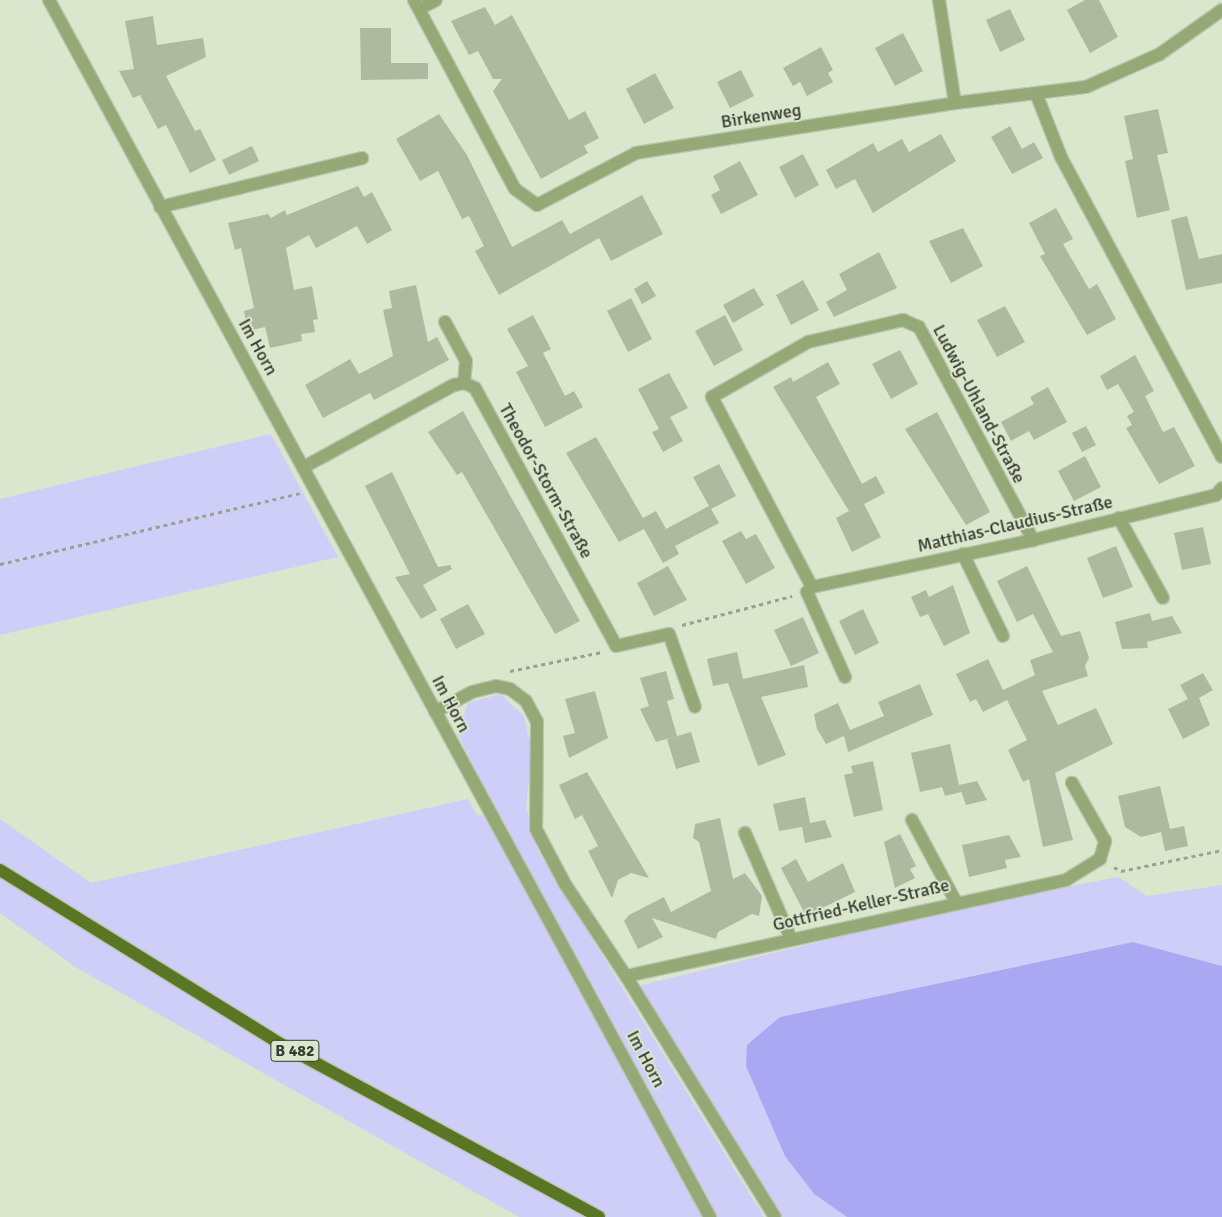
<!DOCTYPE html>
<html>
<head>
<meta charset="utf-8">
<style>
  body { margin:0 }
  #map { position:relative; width:1222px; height:1217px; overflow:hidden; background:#dbe7cd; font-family:Signika,sans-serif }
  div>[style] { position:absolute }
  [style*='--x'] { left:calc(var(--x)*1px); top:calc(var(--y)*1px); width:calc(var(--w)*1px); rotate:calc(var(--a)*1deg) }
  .green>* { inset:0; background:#cecef8 }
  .water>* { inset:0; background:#aaa7f3 }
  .building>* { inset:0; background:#aeb9a0 }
  .path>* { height:3px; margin-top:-1.5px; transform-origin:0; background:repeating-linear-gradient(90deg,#99a28e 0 4px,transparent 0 8px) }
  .roads { filter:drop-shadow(1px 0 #bac5ae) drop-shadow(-1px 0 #bac5ae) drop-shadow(0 1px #bac5ae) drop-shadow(0 -1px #bac5ae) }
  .minor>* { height:12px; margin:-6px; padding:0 6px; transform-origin:6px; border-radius:6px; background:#94a976 }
  .major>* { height:12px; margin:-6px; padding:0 6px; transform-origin:6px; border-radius:6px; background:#597624 }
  span { translate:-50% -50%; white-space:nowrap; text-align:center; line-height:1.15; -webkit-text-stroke:4px #dbe7cd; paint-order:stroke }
  .shield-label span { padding:1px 4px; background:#dbe7cd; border:1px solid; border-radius:4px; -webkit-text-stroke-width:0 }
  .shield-label { font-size:16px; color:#373b31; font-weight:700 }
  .street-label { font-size:18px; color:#373b31 }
</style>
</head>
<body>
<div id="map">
  <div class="green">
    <div style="clip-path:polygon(271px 434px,338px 557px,0 635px,0 499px)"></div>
    <div style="clip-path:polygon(500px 694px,524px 716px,532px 753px,526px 806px,538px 851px,764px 1217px,519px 1217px,77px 968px,0 913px,0 819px,91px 883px,468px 799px,477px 815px,498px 816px,457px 733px,468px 703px)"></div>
    <div style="clip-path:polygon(1118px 877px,1147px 896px,1222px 885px,1222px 966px,1133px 942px,780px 1017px,785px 1156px,814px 1194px,847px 1217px,783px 1217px,638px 986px,966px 906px)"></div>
  </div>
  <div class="water">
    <div style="clip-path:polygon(1133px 942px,1222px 966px,1222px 1217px,847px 1217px,814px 1194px,785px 1156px,746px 1066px,747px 1045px,780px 1017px)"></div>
  </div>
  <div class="building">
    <div style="clip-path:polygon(1085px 0,1099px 0,1118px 37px,1090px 53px,1067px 10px)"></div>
    <div style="clip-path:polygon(485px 7px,495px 25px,512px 15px,569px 120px,585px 111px,599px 138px,584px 146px,588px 153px,541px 179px,493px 91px,502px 79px,493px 79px,478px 51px,469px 55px,451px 21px)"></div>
    <div style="clip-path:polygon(1010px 9px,1025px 40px,1000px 52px,986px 20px)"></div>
    <div style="clip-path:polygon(153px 16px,157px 45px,203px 38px,206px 57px,166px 76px,195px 131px,200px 129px,216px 160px,190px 173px,166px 125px,158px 129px,140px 95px,133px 98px,119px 71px,134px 69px,125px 21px)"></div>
    <div style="clip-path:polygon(360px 28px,391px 28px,391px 63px,428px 63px,428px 79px,361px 80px)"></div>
    <div style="clip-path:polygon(903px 33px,923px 71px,895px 86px,875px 48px)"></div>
    <div style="clip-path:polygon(821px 47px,833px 70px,828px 73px,833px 82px,807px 96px,800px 82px,793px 86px,783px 68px)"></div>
    <div style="clip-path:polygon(741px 70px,754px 96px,730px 108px,717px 82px)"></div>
    <div style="clip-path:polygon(655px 73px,674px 108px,644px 124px,626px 89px)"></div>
    <div style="clip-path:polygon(1158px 109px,1168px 153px,1157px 155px,1170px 210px,1137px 218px,1125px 161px,1133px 159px,1124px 116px)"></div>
    <div style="clip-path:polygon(439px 114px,467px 155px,512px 247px,562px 220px,570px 234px,642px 195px,663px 234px,611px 261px,599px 238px,499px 295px,475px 251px,484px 246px,469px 216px,462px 219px,438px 171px,420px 181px,396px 139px)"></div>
    <div style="clip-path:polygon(1010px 126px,1022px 149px,1034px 142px,1043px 158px,1012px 174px,991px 137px)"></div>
    <div style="clip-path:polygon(941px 134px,956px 161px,873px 213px,855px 179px,836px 189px,826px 170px,873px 143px,878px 152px,902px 139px,909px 152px)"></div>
    <div style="clip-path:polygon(252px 146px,259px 161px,229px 175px,222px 160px)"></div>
    <div style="clip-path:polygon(803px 154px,819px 185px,795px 198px,779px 167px)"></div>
    <div style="clip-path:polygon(740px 161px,758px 195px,721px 214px,711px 195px,720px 190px,713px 176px)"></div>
    <div style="clip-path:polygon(358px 186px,364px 197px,372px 192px,392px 230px,367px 244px,357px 226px,316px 248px,309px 235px,286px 248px,294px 290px,312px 286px,318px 319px,313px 320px,315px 332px,301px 334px,302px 341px,270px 348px,265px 327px,248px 331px,244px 311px,254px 308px,241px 248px,235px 250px,228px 223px,268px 214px,271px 218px,285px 210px,287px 215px)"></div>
    <div style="clip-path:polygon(1056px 208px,1073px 239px,1063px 244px,1089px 289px,1097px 284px,1116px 319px,1087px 335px,1040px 256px,1045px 254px,1029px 223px)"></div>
    <div style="clip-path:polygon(1187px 216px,1199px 259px,1222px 254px,1222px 283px,1186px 290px,1171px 220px)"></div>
    <div style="clip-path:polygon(963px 228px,983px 266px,951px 283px,929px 241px)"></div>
    <div style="clip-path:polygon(879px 252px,897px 288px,834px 317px,826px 302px,847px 290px,839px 274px)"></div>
    <div style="clip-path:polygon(803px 280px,819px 310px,791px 325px,776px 295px)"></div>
    <div style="clip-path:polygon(647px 281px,656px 296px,642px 304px,634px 289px)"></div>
    <div style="clip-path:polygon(416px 285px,428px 342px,437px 337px,449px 360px,374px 400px,370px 393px,323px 418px,305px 385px,350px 359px,359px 374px,393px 356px,383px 310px,392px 308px,389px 291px)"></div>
    <div style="clip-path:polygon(754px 288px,764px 305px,733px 323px,723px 305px)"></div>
    <div style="clip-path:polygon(631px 298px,652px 339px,628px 352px,607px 311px)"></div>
    <div style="clip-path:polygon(1005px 306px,1025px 342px,997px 357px,977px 320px)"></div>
    <div style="clip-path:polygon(533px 315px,551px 349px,543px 353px,565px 396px,574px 391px,583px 407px,545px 427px,516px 372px,528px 366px,507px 329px)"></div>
    <div style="clip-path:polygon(725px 315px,743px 350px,714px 366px,695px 331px)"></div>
    <div style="clip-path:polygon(900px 350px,918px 384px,891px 399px,872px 364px)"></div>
    <div style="clip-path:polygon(1135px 355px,1154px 391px,1145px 396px,1163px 432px,1174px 427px,1195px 466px,1159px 484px,1126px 428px,1132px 425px,1127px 416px,1134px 412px,1118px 384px,1107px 390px,1100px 376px)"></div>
    <div style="clip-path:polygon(828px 362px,840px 384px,816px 397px,862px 484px,876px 476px,885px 493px,864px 504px,881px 537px,852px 552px,836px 518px,849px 511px,773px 387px,791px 377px,793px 382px)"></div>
    <div style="clip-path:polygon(669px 373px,688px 408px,670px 417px,683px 441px,663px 452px,652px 432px,659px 429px,638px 389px)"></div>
    <div style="clip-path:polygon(1048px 387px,1067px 422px,1034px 440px,1029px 431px,1011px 441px,1001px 422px,1034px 404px,1030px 397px)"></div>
    <div style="clip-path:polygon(463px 411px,580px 621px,555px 634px,462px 472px,457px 475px,428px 432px)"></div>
    <div style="clip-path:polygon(937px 412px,990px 512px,966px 525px,905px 429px)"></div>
    <div style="clip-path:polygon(1086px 426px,1096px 445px,1082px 452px,1072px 433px)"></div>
    <div style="clip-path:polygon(596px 437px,643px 518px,656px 511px,666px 529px,709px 506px,693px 477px,719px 464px,736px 496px,711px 509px,719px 523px,675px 546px,679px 554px,663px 563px,644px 529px,619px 542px,566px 453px)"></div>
    <div style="clip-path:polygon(1085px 456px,1101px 487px,1074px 501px,1058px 471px)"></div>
    <div style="clip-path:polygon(392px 472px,438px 567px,450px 565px,452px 569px,423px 585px,437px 610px,421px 619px,395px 577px,410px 574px,365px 486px)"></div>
    <div style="clip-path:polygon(1203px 527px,1211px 564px,1182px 570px,1174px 533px)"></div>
    <div style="clip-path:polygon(741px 531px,746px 539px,756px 534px,775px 568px,746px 584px,722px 541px)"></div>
    <div style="clip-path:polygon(1116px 546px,1133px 587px,1103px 598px,1087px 558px)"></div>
    <div style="clip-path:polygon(668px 566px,687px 600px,654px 616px,637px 583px)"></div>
    <div style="clip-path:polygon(1027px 566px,1061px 636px,1080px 631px,1089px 658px,1085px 666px,1088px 676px,1042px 691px,1058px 725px,1096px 708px,1113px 744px,1055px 773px,1073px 840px,1043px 847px,1029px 779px,1023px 782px,1008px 750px,1027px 740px,1007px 700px,983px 712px,976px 699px,970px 702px,956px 674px,988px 659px,1003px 690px,1035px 675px,1030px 660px,1053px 652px,1033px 614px,1017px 622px,997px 581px)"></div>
    <div style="clip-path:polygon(953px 585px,970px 633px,944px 646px,928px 614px,920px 617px,911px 597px,926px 590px,929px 597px)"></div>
    <div style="clip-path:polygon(468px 604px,485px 634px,456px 649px,440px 619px)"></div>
    <div style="clip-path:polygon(863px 609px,879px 643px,855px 655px,839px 621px)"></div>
    <div style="clip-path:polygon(1150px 613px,1152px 621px,1172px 616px,1182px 633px,1147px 642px,1148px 648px,1122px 649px,1115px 622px)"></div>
    <div style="clip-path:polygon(803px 617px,819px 653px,791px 666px,774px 630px)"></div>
    <div style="clip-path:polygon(737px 652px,743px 679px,804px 665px,808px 687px,761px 697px,786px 755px,758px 766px,728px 683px,713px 686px,707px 659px)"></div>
    <div style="clip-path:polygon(666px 671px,674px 699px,667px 701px,677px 736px,656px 742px,640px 709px,649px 706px,640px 678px)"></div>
    <div style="clip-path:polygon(1203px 673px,1213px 690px,1199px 698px,1210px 725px,1183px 739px,1168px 709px,1188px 699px,1180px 685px)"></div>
    <div style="clip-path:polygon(920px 684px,933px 715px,848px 752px,844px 736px,826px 744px,817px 729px,814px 714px,838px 703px,850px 730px,884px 716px,878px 702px)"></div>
    <div style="clip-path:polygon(595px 691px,608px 738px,569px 758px,563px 736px,575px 733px,565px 699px)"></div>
    <div style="clip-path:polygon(691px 732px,700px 762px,676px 769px,667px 739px)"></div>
    <div style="clip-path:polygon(950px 744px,959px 785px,977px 781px,987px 800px,966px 805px,960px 788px,961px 792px,945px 796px,942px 787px,920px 792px,911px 753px)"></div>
    <div style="clip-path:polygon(873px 761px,883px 810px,854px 817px,844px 775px,853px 773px,851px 766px)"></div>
    <div style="clip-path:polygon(587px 772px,649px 878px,631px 873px,618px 880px,612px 898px,588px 851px,598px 846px,582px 815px,575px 819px,559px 785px)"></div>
    <div style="clip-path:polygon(1160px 786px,1170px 829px,1184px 826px,1188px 846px,1165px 851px,1161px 832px,1141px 837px,1125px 827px,1118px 796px)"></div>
    <div style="clip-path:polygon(805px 797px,810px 823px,825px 820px,832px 837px,805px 843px,802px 827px,779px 831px,773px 804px)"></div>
    <div style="clip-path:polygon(720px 818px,733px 879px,745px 873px,762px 896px,759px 916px,752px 914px,718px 932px,716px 939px,652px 918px,663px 937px,638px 949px,624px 921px,629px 915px,664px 897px,671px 912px,711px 891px,699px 842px,693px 838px,695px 824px)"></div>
    <div style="clip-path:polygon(900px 834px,916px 866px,910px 869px,915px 878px,895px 888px,884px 842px)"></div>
    <div style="clip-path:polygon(1009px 835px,1021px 857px,1005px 860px,1007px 868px,969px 877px,962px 845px)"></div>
    <div style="clip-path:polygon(796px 859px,808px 882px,843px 863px,855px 892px,806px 916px,781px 868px)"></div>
  </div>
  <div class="path">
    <div style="--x:0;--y:564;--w:308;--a:-13.3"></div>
    <div style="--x:682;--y:625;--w:114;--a:-14.8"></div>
    <div style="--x:510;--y:671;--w:94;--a:-11.7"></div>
    <div style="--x:1114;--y:867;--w:8;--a:30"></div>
    <div style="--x:1121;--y:871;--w:103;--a:-11.7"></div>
  </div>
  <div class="roads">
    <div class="minor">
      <div style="--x:49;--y:0;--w:1385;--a:61.49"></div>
      <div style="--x:414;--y:0;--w:214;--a:61.9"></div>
      <div style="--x:515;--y:189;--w:27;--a:36"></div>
      <div style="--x:537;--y:205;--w:112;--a:-27.7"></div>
      <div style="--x:636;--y:153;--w:323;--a:-8.9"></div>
      <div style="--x:955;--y:103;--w:132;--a:-7"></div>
      <div style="--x:1086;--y:87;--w:81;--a:-24"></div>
      <div style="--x:1160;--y:54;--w:76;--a:-35.4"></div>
      <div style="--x:939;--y:0;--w:104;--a:81.2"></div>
      <div style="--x:419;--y:9;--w:19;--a:-28"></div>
      <div style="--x:1037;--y:96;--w:66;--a:68.5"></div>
      <div style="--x:1061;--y:157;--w:340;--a:61.8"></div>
      <div style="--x:160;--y:207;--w:208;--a:-13.6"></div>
      <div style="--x:445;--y:322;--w:44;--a:61.7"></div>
      <div style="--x:466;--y:361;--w:22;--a:95"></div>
      <div style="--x:304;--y:467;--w:171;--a:-28.7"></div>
      <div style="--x:454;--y:385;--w:10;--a:-11"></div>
      <div style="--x:464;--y:383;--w:12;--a:24"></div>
      <div style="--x:475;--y:388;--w:294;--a:61.3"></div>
      <div style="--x:616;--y:646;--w:54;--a:-12.8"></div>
      <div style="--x:669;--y:634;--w:77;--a:70.4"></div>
      <div style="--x:1119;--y:518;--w:91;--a:61.2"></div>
      <div style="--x:963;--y:554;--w:91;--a:64"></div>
      <div style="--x:812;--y:587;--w:215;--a:-117.8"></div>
      <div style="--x:712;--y:397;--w:111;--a:-29.8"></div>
      <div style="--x:808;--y:342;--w:98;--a:-13"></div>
      <div style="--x:903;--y:320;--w:17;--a:24"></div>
      <div style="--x:919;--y:327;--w:242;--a:61.8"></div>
      <div style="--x:812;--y:587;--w:226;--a:-12"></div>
      <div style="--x:1033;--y:540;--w:188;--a:-13.8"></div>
      <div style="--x:1216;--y:495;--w:9;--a:-49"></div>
      <div style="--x:812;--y:587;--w:7;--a:135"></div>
      <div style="--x:807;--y:592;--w:93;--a:65.9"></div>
      <div style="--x:435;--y:712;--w:42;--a:-28.4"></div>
      <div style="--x:472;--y:692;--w:25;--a:-14"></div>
      <div style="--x:496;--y:686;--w:14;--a:12"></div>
      <div style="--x:510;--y:689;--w:20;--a:37"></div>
      <div style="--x:526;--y:701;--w:24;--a:62"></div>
      <div style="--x:537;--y:722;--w:107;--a:90.5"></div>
      <div style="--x:536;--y:829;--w:62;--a:62.2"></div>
      <div style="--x:565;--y:884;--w:110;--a:56.5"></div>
      <div style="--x:626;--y:976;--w:450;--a:-12.3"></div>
      <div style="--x:1066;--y:880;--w:40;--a:-32"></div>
      <div style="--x:1100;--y:859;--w:19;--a:-74"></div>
      <div style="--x:1105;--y:841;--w:67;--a:-119.6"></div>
      <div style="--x:912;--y:820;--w:93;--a:61.8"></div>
      <div style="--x:745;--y:833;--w:116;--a:66.5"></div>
      <div style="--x:626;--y:976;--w:283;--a:58.3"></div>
    </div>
    <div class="major">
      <div style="--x:0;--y:870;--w:328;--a:31.8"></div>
      <div style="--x:279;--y:1043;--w:364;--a:28.5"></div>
    </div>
  </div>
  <div class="shield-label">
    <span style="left:295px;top:1051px">B 482</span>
  </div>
  <div class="street-label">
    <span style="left:761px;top:116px;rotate:-9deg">Birkenweg</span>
    <span style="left:258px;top:347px;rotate:61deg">Im Horn</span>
    <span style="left:979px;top:404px;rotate:62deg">Ludwig-Uhland-Straße</span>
    <span style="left:546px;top:481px;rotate:61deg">Theodor-Storm-Straße</span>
    <span style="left:1015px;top:524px;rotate:-13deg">Matthias-Claudius-Straße</span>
    <span style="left:451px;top:704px;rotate:62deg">Im Horn</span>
    <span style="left:861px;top:905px;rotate:-13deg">Gottfried-Keller-Straße</span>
    <span style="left:646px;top:1059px;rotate:62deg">Im Horn</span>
  </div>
</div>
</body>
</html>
